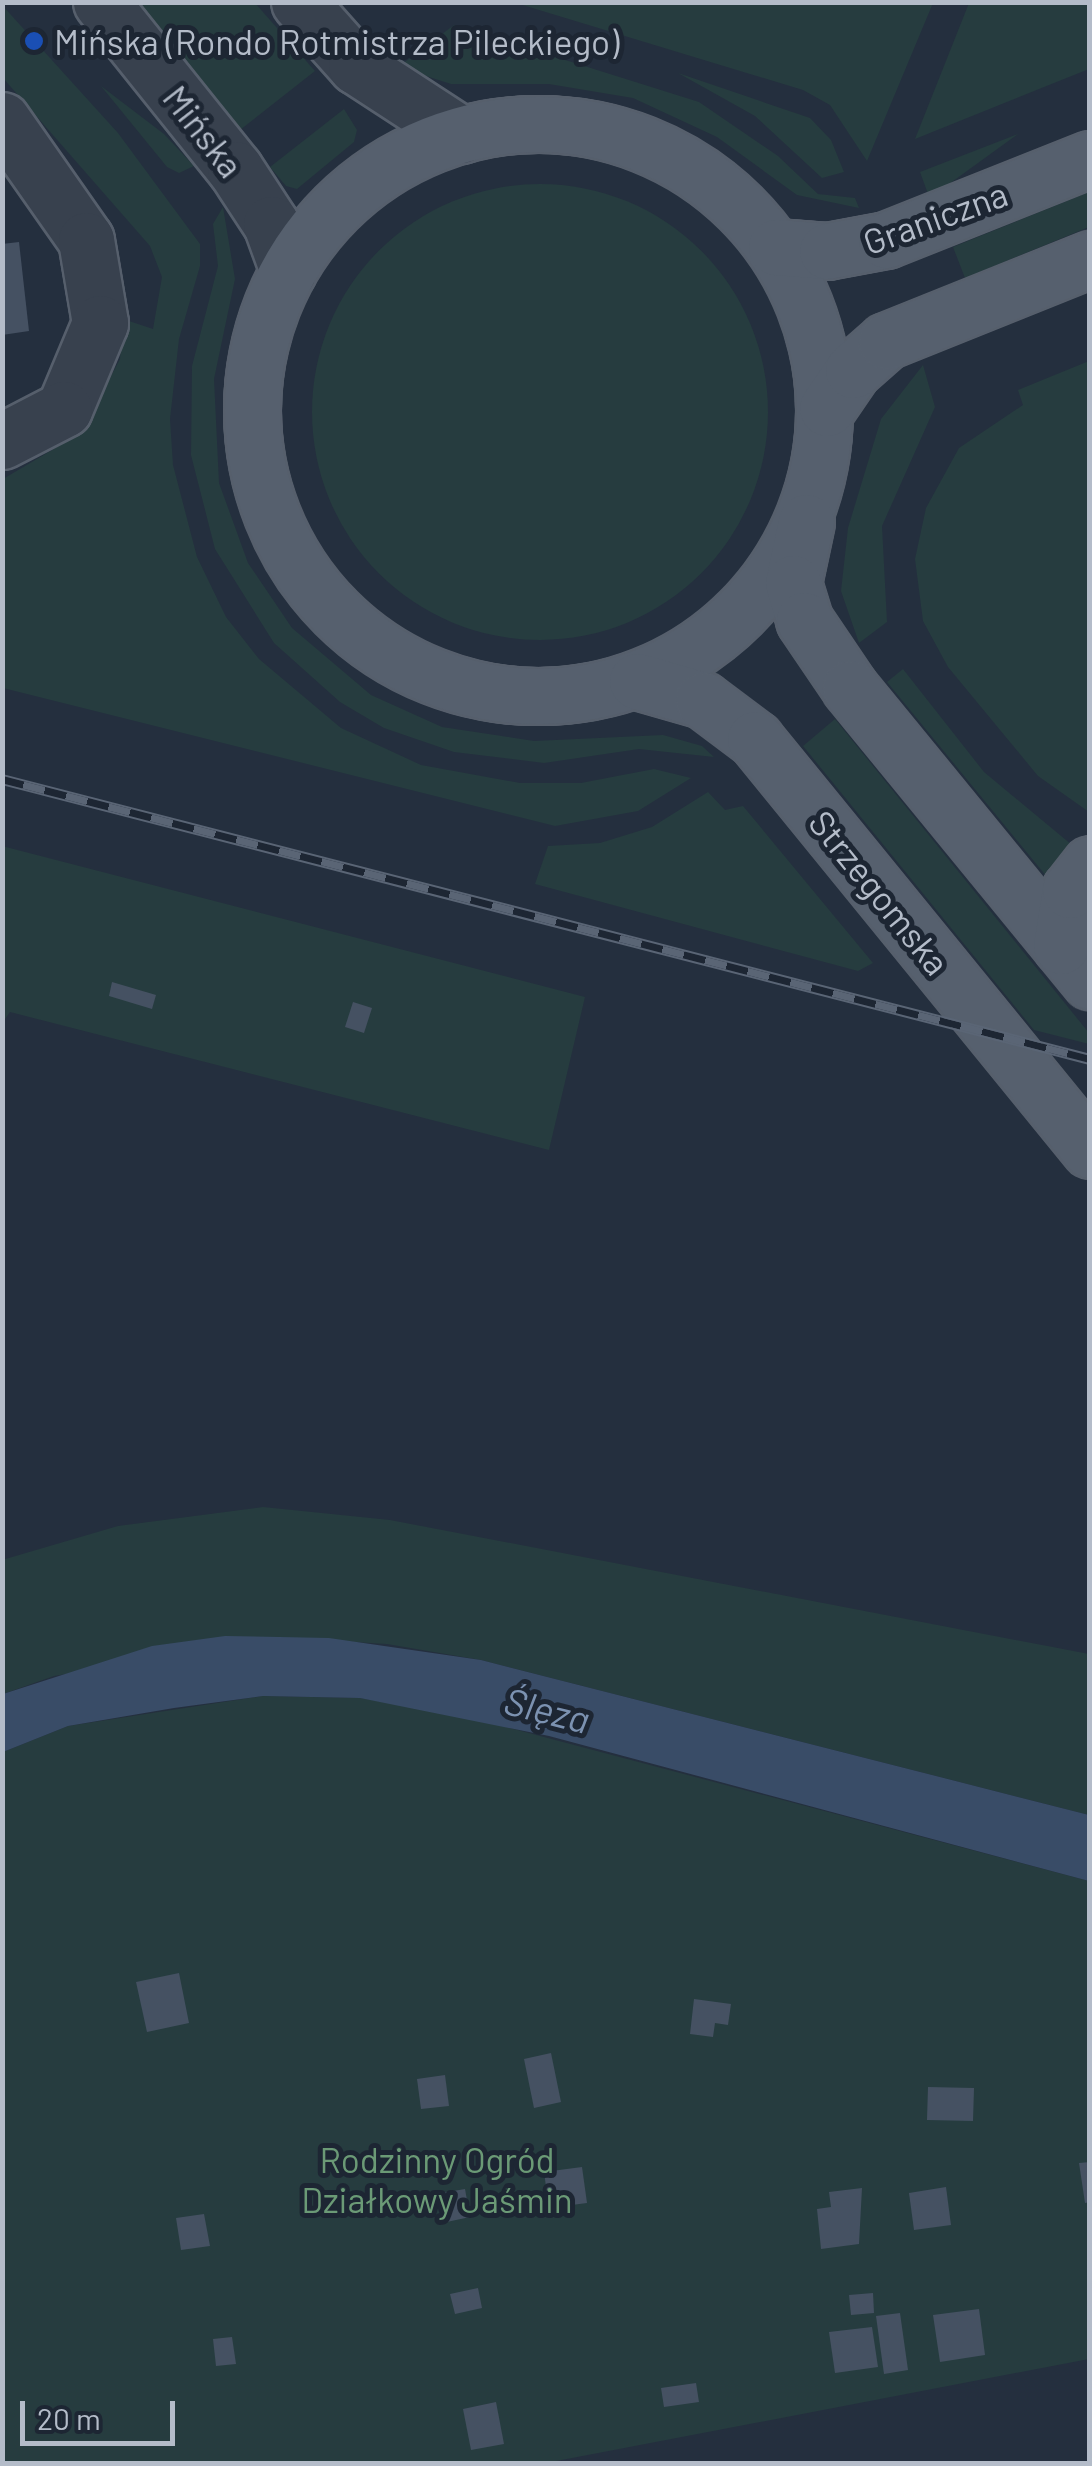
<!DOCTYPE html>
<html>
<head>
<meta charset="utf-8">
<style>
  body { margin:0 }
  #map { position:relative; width:1092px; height:2466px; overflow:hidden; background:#242f3e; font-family:Barlow,sans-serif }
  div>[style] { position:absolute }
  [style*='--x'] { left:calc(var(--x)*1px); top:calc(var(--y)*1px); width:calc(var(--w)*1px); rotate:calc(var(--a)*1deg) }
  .green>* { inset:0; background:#263c3f }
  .round { border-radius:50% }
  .water>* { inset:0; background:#394c67 }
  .building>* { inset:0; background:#455162 }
  .roads { filter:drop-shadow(2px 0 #565f6c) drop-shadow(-2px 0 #565f6c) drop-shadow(0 2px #565f6c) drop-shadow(0 -2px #565f6c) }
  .minor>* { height:55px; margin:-27.5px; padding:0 27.5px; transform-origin:27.5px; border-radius:27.5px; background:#38414e }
  .major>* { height:55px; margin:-27.5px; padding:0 27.5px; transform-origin:27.5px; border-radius:27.5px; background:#56606e }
  .major>.ring { margin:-27.5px; padding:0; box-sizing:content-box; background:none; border:55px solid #56606e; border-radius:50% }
  .rail>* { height:11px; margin-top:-5.5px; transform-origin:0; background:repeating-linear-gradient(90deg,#1d2633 0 22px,#5a6575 0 44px); box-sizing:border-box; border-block:2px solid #5a6575 }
  .dots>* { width:28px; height:28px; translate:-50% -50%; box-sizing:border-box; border:5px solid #1d2633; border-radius:50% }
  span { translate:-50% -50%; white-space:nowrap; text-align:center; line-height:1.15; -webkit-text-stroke:10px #1d2633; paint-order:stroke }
  .poi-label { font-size:35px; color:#b4bcc9 }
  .left { translate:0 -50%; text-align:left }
  .street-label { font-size:35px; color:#b4bcc9 }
  .park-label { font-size:35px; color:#6b9a76 }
  .water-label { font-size:38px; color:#7c92b1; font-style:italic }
  .frame { position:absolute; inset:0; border:5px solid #b4bcc9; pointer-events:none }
  .scale { position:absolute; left:20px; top:2401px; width:155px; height:45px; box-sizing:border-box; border:5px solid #b4bcc9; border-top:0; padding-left:12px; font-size:30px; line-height:35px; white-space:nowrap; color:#b4bcc9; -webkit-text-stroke:8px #1d2633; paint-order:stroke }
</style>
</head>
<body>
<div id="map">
  <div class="green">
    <div style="clip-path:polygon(137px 3px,255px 3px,315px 71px,240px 130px)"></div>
    <div style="clip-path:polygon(516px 3px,933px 3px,867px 161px,830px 105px,803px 90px)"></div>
    <div style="clip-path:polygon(969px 3px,1089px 3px,1089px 69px,915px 139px)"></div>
    <div style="clip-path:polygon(2px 5px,118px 133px,200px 244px,200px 266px,179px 339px,170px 419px,173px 465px,197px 557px,226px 617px,259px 659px,341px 728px,421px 765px,520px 783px,581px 783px,654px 769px,691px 778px,638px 811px,555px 826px,3px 688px,3px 479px,81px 433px,120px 359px,123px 319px,153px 329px,162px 277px,150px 246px,3px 78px)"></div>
    <div style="clip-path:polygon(454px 25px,699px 102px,778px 156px,818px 194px,855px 198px,859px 208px,797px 195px,717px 137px,633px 98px,549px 84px,451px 84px,398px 67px)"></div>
    <div style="clip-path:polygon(678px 73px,810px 118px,831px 140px,844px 172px,822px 178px,755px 116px)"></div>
    <div style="clip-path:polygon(101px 86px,164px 134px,194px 166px,179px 173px,167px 167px)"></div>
    <div style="clip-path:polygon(344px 109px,357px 130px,354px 142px,297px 189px,286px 186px,270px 167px)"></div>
    <div style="clip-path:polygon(1018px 134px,949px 184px,928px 194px,920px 172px)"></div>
    <div class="round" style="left:312px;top:184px;width:456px;height:456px"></div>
    <div style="clip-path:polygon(1089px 192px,1089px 227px,965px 278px,953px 247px)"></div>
    <div style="clip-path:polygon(223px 207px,235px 279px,214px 379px,219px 483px,248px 563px,292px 628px,371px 695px,442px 727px,534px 741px,663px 735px,702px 746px,714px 757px,639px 749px,544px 763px,454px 752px,384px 728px,340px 702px,274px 643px,215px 549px,191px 455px,192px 366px,218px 266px,213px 224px)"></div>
    <div style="clip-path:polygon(1089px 361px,1089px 812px,1038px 776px,948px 667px,923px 621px,915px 559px,926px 508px,959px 448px,1023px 405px,1018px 390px)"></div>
    <div style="clip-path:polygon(923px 365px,935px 407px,882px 526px,887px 622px,859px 643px,841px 591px,848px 528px,881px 419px)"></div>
    <div style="clip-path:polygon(903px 669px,984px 772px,1078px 850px,1047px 877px,887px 682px)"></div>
    <div style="clip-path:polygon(835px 719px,1089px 1033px,1089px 1044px,1034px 1030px,803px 746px)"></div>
    <div style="clip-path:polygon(708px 792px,725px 810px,743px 806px,873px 963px,858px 971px,535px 884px,548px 846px,600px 843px,652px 827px)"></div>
    <div style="clip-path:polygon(2px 846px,585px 997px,549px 1150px,10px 1012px,3px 1022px)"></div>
    <div style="clip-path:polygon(263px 1507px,390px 1520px,1089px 1654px,1089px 1815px,481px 1660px,387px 1644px,287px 1638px,54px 1676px,3px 1694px,2px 1560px,118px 1526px)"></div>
    <div style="clip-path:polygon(263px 1696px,360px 1698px,453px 1713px,1089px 1881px,1089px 2359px,546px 2463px,3px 2464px,3px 1752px,68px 1726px)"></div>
  </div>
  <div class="water">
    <div style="clip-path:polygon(225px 1636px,329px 1638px,481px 1660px,1089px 1815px,1089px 1881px,549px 1736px,360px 1698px,263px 1696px,174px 1708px,68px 1726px,3px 1752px,3px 1694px,152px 1646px)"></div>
  </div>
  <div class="building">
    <div style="clip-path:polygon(19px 242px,29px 331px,2px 335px,2px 244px)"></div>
    <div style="clip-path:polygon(112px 982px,156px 995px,152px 1009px,109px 996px)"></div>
    <div style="clip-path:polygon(353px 1002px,372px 1008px,364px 1033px,345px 1027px)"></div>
    <div style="clip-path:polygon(179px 1973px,189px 2023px,147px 2032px,136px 1982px)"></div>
    <div style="clip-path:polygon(694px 1999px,731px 2004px,728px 2025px,715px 2023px,713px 2037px,690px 2034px)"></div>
    <div style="clip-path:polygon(551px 2053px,561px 2102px,534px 2108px,524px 2059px)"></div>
    <div style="clip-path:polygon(445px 2075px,449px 2106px,421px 2109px,417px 2079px)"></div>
    <div style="clip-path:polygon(928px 2087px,974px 2088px,973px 2121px,927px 2120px)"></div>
    <div style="clip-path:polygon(1090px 2162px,1090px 2202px,1085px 2203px,1079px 2163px)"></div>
    <div style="clip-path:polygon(582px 2167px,587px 2203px,549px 2208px,544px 2172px)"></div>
    <div style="clip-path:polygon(946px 2187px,951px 2225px,914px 2230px,909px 2193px)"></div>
    <div style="clip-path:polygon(862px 2188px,859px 2244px,821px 2249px,817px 2209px,831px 2207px,829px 2192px)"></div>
    <div style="clip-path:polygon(465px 2189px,470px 2217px,442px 2223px,436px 2194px)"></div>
    <div style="clip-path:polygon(204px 2214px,210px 2246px,181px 2250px,176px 2218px)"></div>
    <div style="clip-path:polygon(478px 2288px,482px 2308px,455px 2314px,450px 2294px)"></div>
    <div style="clip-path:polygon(873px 2293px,874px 2313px,851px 2315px,849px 2295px)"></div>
    <div style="clip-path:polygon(979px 2309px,985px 2355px,940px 2362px,933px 2315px)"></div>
    <div style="clip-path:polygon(900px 2313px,908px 2370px,884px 2374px,876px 2316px)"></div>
    <div style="clip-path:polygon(872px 2327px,878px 2367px,835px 2373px,829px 2332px)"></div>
    <div style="clip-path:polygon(232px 2337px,236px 2364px,216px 2366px,213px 2339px)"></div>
    <div style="clip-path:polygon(696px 2383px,699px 2402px,664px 2407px,661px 2388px)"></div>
    <div style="clip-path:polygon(496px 2402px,504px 2444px,471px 2450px,463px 2409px)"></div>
  </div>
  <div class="roads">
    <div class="minor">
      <div style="--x:101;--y:2;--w:214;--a:51.3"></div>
      <div style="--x:235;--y:169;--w:66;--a:56.8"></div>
      <div style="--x:271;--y:224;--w:50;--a:70.1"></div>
      <div style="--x:299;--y:2;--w:86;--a:48.3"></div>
      <div style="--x:356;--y:66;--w:126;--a:33.1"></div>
      <div style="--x:2;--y:120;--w:146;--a:55"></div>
      <div style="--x:86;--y:240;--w:84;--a:80.4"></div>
      <div style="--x:100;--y:323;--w:93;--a:112.7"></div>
      <div style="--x:64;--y:409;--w:70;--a:152.7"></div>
    </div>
    <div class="major">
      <div class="ring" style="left:252px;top:124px;width:517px;height:517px"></div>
      <div style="--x:776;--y:247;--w:51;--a:4.5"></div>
      <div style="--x:827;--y:251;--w:60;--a:-10.6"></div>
      <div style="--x:886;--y:240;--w:219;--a:-21.7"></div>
      <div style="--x:827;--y:408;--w:46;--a:-55.6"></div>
      <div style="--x:853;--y:370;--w:44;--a:-41.3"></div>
      <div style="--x:886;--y:341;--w:220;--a:-21.9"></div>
      <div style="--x:806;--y:522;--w:62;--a:102"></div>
      <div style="--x:793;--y:583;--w:39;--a:73"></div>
      <div style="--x:804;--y:620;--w:82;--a:55.9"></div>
      <div style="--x:850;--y:688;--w:379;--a:50.7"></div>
      <div style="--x:637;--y:681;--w:69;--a:16.1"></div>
      <div style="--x:703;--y:700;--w:65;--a:36.9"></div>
      <div style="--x:755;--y:739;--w:530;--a:50.82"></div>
      <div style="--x:1061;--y:946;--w:57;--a:-80.9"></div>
      <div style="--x:1070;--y:890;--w:33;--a:-52"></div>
    </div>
  </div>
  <div class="rail">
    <div style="--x:2;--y:779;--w:1123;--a:14.43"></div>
  </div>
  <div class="dots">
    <div style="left:34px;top:41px;background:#1a4fb4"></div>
  </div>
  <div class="poi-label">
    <span class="left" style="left:54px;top:41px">Mińska (Rondo Rotmistrza Pileckiego)</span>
  </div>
  <div class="street-label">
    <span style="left:204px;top:131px;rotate:52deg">Mińska</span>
    <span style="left:935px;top:217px;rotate:-20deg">Graniczna</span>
    <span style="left:880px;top:892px;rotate:51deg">Strzegomska</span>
  </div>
  <div class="park-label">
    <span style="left:437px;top:2179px">Rodzinny Ogród<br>Działkowy Jaśmin</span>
  </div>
  <div class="water-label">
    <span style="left:547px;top:1710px;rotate:14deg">Ślęza</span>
  </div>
  <div class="frame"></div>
  <div class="scale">20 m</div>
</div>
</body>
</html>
